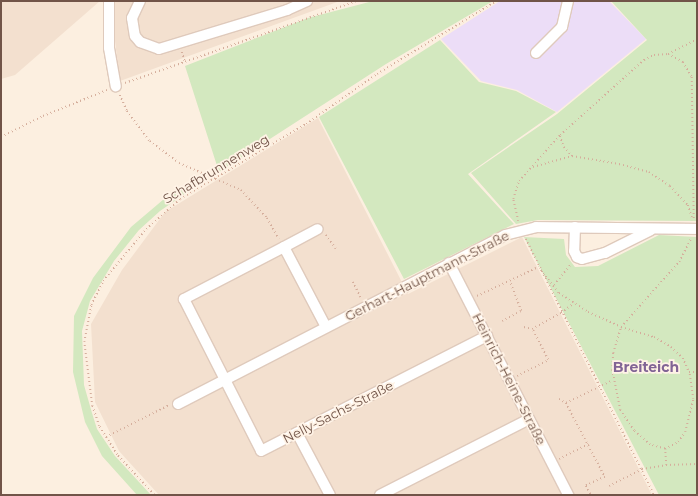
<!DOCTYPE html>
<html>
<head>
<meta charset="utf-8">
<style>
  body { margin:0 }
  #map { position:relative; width:698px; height:496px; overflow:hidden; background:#fcefe0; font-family:Montserrat,sans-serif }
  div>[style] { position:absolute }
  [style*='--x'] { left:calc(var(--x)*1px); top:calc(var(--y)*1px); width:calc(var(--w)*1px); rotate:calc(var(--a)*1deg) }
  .residential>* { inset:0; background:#f3e0cf }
  .education>* { inset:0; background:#ecddf7 }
  .green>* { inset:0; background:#d3e8bf }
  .path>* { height:1.5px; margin-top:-0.75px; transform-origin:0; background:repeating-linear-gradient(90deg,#d5ae9c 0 1px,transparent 0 4px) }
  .roads { filter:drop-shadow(1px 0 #dfcabc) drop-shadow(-1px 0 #dfcabc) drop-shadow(0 1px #dfcabc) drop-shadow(0 -1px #dfcabc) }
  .minor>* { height:10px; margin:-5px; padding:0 5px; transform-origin:5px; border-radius:5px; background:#fff }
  span { translate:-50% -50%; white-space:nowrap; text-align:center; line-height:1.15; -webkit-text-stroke:3.5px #fff3e6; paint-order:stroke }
  .street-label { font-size:13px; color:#715448 }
  .neighbourhood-label { font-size:14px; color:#816495; font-weight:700 }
  .frame { position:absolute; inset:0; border:2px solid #715448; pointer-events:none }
</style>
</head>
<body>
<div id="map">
  <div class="residential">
    <div style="clip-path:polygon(1px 1px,100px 1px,15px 75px,1px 79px)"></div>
    <div style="clip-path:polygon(110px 1px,340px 1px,120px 81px)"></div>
    <div style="clip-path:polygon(318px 118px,408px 294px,522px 237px,652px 495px,159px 495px,119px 451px,95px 402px,91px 324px,122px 270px,165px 212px)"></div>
  </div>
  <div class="education">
    <div style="clip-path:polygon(500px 1px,609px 1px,646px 39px,557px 112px,517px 90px,481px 81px,441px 39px)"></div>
  </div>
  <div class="green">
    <div style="clip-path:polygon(373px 1px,493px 1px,386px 64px,219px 172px,185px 66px,308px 18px)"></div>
    <div style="clip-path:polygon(611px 1px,697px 1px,697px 221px,538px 220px,516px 224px,471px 173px,557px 114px,647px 40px)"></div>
    <div style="clip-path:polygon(440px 40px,479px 82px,516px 91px,556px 112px,468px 174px,514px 224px,404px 279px,319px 117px)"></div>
    <div style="clip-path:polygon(195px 180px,202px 182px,160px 211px,139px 230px,114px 261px,90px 301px,82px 331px,84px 385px,92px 413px,97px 429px,115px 456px,151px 495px,137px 495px,102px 456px,85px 422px,73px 372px,74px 316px,93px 278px,131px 227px,164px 199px)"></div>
    <div style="clip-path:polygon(659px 235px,697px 237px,697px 495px,659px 495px,524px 237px,564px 239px,566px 255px,575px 267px,598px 266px)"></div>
  </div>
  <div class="path">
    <div style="--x:182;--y:52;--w:10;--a:73"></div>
    <div style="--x:668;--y:54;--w:17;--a:28"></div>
    <div style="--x:683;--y:62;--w:17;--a:59"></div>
    <div style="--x:692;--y:77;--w:142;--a:89.2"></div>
    <div style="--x:125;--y:83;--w:246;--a:-19.5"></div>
    <div style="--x:120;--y:95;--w:17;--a:66"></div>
    <div style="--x:127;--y:111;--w:38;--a:53"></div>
    <div style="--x:150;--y:141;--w:36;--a:37"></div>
    <div style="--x:179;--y:163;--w:68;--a:23.5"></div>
    <div style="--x:241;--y:190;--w:38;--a:47"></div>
    <div style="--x:267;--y:218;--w:24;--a:60"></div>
    <div style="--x:560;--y:136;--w:12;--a:70"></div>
    <div style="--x:564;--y:147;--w:12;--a:48"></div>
    <div style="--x:1;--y:137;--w:47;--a:-26.6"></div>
    <div style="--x:43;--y:116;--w:69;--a:-22.1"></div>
    <div style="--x:533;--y:167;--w:41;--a:-15.8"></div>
    <div style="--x:572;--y:156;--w:48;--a:9.7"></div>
    <div style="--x:619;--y:164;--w:31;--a:15"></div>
    <div style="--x:649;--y:172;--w:25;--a:34"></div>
    <div style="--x:670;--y:186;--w:26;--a:47"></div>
    <div style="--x:688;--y:205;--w:16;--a:72"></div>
    <div style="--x:518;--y:221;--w:23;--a:-103"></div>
    <div style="--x:513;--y:199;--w:19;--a:-72"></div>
    <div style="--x:519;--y:181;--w:62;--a:-48.3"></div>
    <div style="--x:560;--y:135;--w:113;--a:-41.8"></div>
    <div style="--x:644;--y:60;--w:11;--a:-27"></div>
    <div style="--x:654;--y:55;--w:14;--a:-4"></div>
    <div style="--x:668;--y:54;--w:33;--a:-27"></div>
    <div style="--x:326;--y:235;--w:17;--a:54"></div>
    <div style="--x:526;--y:239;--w:286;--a:63.4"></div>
    <div style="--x:541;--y:270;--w:29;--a:52"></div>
    <div style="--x:559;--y:293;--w:35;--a:33"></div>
    <div style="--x:588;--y:312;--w:36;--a:24"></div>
    <div style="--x:621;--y:327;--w:87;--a:-48.3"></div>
    <div style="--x:679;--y:262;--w:27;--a:-63"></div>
    <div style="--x:353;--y:282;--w:18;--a:63"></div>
    <div style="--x:554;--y:285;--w:26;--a:-51"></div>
    <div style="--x:477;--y:296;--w:68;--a:-25.4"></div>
    <div style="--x:502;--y:321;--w:21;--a:-28"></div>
    <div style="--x:521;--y:311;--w:31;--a:-111"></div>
    <div style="--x:524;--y:327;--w:8;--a:14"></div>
    <div style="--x:532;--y:329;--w:33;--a:-29"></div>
    <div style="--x:561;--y:313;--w:16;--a:-38"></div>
    <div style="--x:517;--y:376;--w:35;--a:-27"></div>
    <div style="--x:548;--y:360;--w:35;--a:-117"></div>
    <div style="--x:559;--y:399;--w:8;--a:30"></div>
    <div style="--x:566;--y:403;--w:52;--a:-26.1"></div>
    <div style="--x:566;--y:403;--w:84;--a:62.2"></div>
    <div style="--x:605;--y:477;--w:21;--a:155"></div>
    <div style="--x:586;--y:486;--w:10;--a:61"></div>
    <div style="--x:106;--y:437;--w:71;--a:-26.9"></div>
    <div style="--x:665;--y:449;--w:16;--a:-165"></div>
    <div style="--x:650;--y:445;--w:21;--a:-139"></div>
    <div style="--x:634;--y:431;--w:25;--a:-124"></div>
    <div style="--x:620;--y:410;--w:41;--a:-101.3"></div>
    <div style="--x:612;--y:370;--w:17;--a:-87"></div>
    <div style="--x:613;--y:353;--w:27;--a:-73"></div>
    <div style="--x:621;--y:327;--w:34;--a:17"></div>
    <div style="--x:654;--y:337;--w:20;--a:30"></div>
    <div style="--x:671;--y:347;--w:16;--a:43"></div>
    <div style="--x:683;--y:358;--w:15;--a:67"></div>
    <div style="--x:559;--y:459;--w:33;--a:-27"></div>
    <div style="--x:666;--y:465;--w:31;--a:-2"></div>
    <div style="--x:609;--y:486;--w:37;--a:-27"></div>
    <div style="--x:642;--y:469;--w:24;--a:-9"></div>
    <div style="--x:666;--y:465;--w:16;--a:-94"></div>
    <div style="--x:665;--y:449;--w:15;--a:-28"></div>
    <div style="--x:678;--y:442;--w:12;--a:-55"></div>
    <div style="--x:685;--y:432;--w:34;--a:-76"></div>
    <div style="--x:693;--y:399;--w:27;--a:-98"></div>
    <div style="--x:689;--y:372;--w:8;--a:0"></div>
    <div style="--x:154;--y:495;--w:54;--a:-132.8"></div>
    <div style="--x:117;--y:455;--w:34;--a:-122"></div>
    <div style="--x:99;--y:426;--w:21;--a:-109"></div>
    <div style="--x:92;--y:406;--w:64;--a:-97.1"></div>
    <div style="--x:84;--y:342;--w:38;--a:-79"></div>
    <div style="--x:91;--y:305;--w:27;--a:-63"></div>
    <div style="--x:103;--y:281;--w:67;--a:-50.4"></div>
    <div style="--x:146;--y:229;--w:45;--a:-41.4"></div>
    <div style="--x:180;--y:199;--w:147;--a:-30.8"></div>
    <div style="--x:306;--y:124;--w:87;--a:-35.2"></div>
    <div style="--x:377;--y:74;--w:140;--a:-31.5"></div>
  </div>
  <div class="roads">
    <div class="minor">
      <div style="--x:109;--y:1;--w:47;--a:90"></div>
      <div style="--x:109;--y:48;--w:39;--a:80"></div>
      <div style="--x:140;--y:1;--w:19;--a:115"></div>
      <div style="--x:132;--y:18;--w:18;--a:81"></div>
      <div style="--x:135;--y:36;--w:8;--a:50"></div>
      <div style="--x:140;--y:42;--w:20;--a:20"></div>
      <div style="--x:159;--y:49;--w:134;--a:-16.9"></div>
      <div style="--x:287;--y:10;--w:22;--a:-24"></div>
      <div style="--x:536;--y:53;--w:37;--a:-45"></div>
      <div style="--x:562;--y:27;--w:27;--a:-77"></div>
      <div style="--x:575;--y:227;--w:24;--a:92"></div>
      <div style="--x:574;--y:251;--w:7;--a:63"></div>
      <div style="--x:577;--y:257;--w:5;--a:22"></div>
      <div style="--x:582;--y:259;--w:24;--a:-15"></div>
      <div style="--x:605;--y:253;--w:51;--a:-26.6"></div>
      <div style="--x:284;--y:247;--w:38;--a:-28"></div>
      <div style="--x:449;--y:263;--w:261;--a:62.8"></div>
      <div style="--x:326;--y:327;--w:90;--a:-117.7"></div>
      <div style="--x:284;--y:247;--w:113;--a:152.5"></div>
      <div style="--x:184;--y:299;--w:170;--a:63.1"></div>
      <div style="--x:261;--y:451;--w:254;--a:-27"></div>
      <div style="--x:178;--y:404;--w:368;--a:-27.3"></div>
      <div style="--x:505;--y:235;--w:32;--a:-14"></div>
      <div style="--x:536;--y:227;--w:161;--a:0.7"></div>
      <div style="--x:297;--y:433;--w:70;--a:62"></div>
      <div style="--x:380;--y:495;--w:167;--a:-27"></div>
    </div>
  </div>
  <div class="street-label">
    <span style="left:216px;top:169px;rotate:-31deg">Schafbrunnenweg</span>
    <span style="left:427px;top:276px;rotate:-27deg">Gerhart-Hauptmann-Straße</span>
    <span style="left:509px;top:379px;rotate:63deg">Heinrich-Heine-Straße</span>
    <span style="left:338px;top:412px;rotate:-27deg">Nelly-Sachs-Straße</span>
  </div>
  <div class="neighbourhood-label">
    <span style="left:646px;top:367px">Breiteich</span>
  </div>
  <div class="frame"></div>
</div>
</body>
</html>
